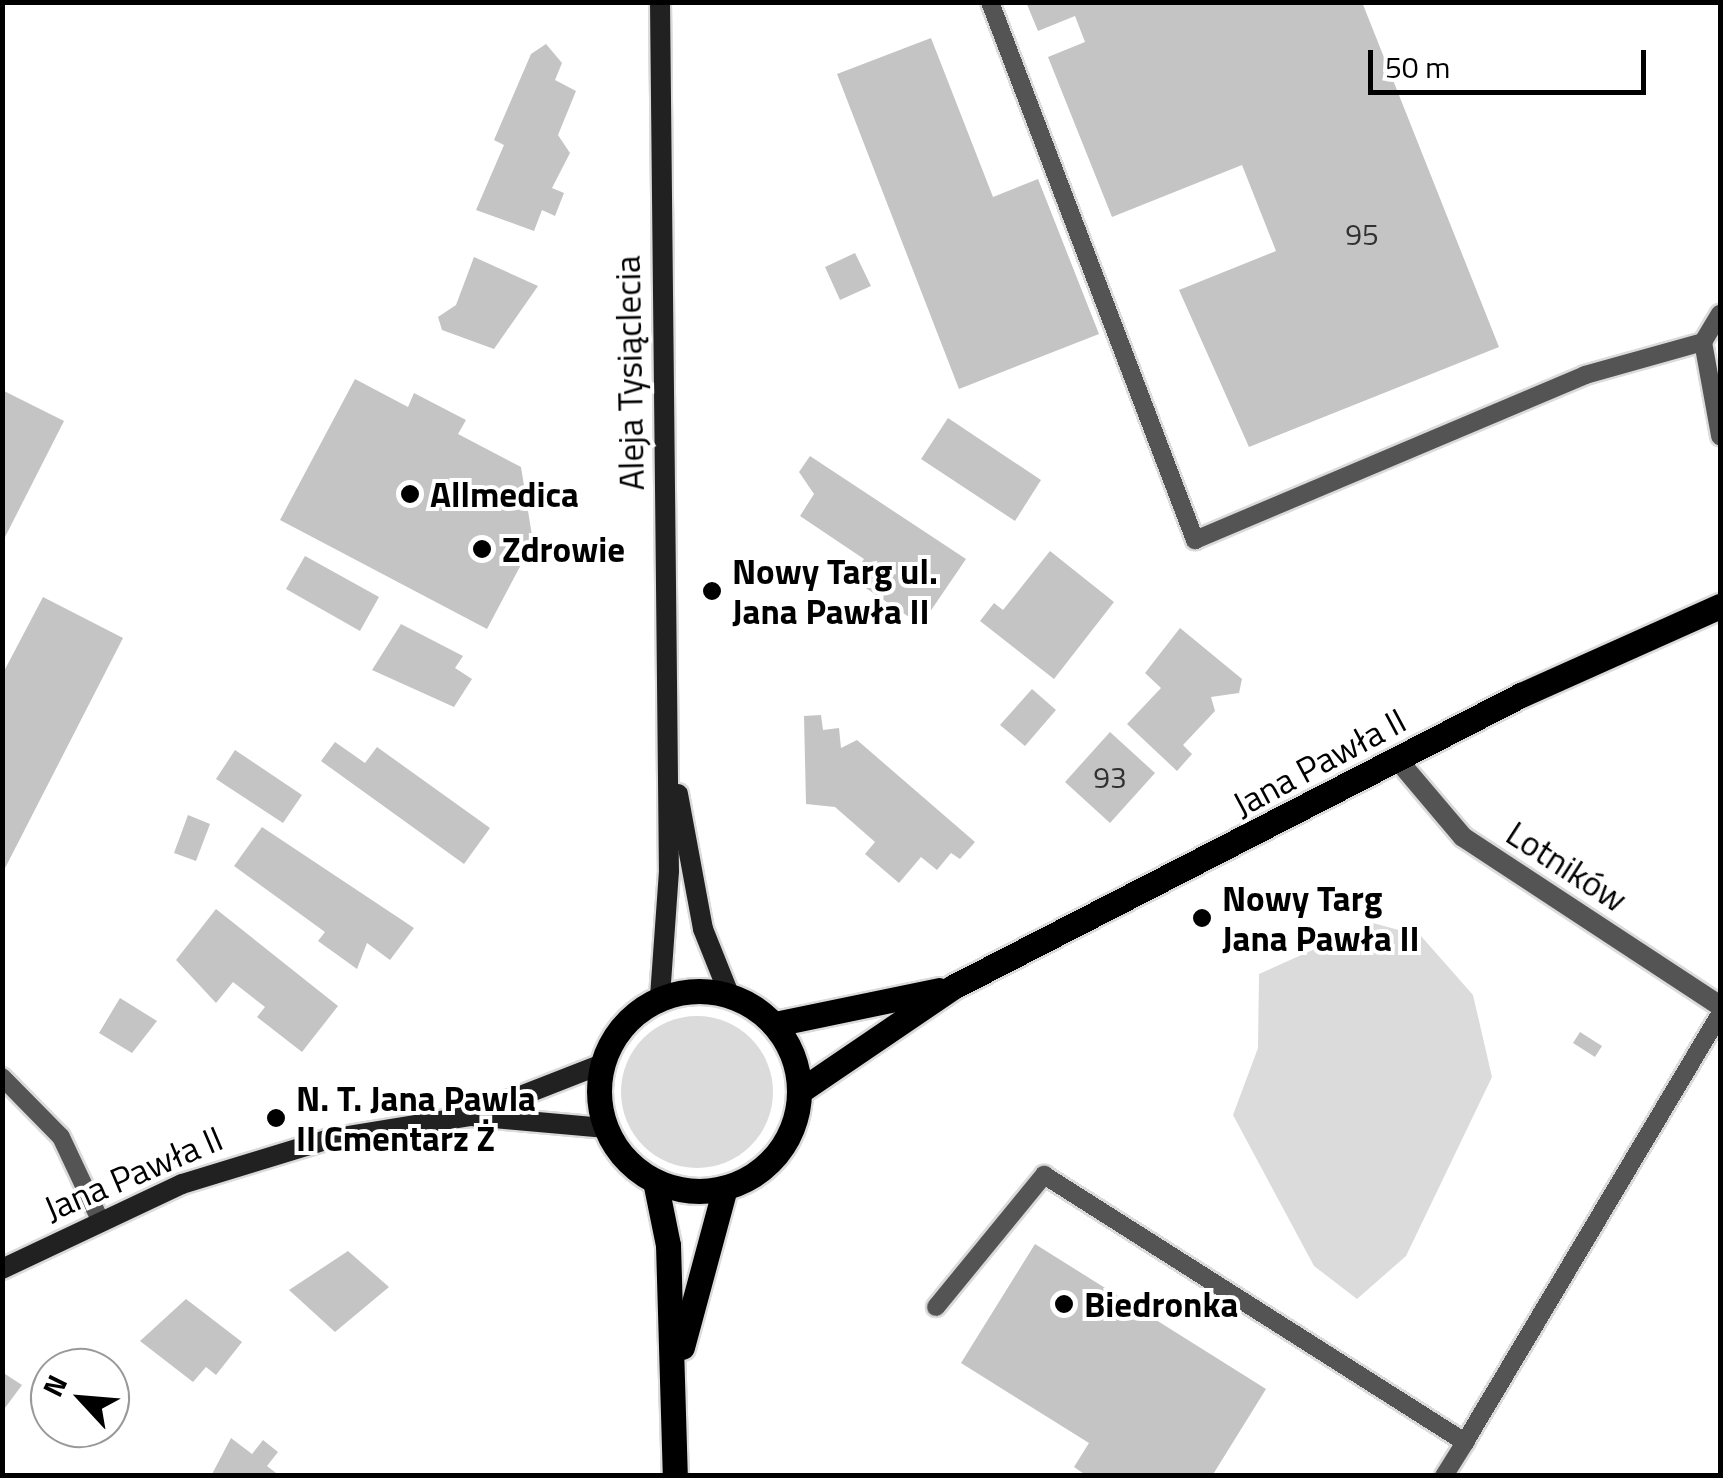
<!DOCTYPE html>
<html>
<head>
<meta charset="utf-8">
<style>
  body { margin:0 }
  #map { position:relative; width:1723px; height:1478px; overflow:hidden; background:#fff; font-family:"Titillium Web",sans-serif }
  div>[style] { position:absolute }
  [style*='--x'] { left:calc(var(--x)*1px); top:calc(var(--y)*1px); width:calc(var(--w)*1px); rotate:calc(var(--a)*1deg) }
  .green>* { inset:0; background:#dbdbdb }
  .round { border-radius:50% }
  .building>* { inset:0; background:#c4c4c4 }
  .roads { filter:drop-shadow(2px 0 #dbdbdb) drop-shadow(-2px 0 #dbdbdb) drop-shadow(0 2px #dbdbdb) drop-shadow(0 -2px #dbdbdb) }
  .lane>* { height:18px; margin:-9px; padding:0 9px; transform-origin:9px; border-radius:9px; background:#545454 }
  .street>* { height:20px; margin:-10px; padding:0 10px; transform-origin:10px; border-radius:10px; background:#545454 }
  .secondary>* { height:20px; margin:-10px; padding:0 10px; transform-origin:10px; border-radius:10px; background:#212121 }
  .primary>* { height:25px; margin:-12.5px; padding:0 12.5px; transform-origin:12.5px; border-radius:12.5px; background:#000 }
  .primary>.ring { margin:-12.5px; padding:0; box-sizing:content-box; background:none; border:25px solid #000; border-radius:50% }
  .dots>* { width:28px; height:28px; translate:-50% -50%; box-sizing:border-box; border:5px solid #fff; border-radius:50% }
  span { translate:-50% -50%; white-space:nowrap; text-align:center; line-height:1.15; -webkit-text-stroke:8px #fff; paint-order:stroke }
  .number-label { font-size:30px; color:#313131 }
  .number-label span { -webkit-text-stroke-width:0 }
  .street-label { font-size:35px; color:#000 }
  .poi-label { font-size:35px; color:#000; font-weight:700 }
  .left { translate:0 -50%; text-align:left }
  .frame { position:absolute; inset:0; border:5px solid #000; pointer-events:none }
  .north { position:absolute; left:30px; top:1348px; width:100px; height:100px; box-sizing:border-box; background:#fff; border:2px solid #999; border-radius:50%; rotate:296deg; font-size:28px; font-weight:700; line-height:40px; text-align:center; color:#000 }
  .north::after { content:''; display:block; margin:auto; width:35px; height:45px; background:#000; clip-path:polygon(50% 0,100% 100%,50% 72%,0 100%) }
  .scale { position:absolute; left:1368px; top:50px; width:278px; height:45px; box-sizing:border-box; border:5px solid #000; border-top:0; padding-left:12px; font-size:30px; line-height:35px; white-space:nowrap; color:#000; -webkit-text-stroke:8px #fff; paint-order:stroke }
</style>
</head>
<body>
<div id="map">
  <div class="green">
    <div style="clip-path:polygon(1373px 923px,1421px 936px,1473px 995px,1492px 1077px,1406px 1256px,1357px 1299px,1314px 1266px,1233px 1115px,1258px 1048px,1259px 974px)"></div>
    <div class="round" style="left:621px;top:1016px;width:152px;height:152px"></div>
  </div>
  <div class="building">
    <div style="clip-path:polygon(1026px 2px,1362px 2px,1499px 347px,1249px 447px,1179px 290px,1276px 251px,1242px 165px,1112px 217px,1048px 57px,1085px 42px,1075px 16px,1038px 31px)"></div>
    <div style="clip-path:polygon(931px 38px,993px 197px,1038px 179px,1099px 334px,959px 389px,837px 74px)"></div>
    <div style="clip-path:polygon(546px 44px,562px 63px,555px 80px,576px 91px,558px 135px,570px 153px,552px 188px,564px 193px,555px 216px,542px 210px,534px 231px,476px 210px,504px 145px,494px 140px,531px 54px)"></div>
    <div style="clip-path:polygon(855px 253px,871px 286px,840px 300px,825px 267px)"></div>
    <div style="clip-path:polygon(474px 257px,538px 286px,494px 349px,442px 330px,438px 317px,456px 305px)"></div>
    <div style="clip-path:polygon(355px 379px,408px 407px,414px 393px,466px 420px,458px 434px,521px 467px,533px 542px,487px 629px,280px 520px)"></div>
    <div style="clip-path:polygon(2px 390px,64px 421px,2px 543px)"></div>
    <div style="clip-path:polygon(948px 418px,1041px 480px,1015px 521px,921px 459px)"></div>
    <div style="clip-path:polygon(810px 456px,966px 559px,921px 625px,851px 578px,864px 559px,800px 516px,814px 494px,799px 472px)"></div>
    <div style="clip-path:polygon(1050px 551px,1114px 602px,1054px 679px,980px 621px,994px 603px,1003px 610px)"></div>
    <div style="clip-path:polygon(305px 556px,379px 597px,360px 631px,286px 589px)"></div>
    <div style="clip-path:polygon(43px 597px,123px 638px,2px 874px,2px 675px)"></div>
    <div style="clip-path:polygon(401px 624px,463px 656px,455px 668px,472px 679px,454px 707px,372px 670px)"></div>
    <div style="clip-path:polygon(1180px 628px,1242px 679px,1239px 693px,1211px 697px,1215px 711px,1183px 745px,1192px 754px,1177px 771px,1127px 724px,1161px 688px,1145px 673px)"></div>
    <div style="clip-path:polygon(1032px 689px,1056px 710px,1025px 746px,1000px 725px)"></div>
    <div style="clip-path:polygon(821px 715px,823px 730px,839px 728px,841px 748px,857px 740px,975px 842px,960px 859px,951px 853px,937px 870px,921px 857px,899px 883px,865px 854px,875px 842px,835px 807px,806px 804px,804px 716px)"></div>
    <div style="clip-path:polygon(1110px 732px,1155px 773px,1110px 823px,1065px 782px)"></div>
    <div style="clip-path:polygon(335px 742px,365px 763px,377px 747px,490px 828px,464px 864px,321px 761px)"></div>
    <div style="clip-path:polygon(235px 750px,302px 795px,283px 823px,216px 779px)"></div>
    <div style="clip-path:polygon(188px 815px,210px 824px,196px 861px,174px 853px)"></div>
    <div style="clip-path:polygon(262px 827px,414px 928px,390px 960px,367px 943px,357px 969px,318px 941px,325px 932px,234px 866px)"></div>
    <div style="clip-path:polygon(216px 909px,338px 1006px,302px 1052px,257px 1017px,265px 1007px,233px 982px,216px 1003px,176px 960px)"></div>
    <div style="clip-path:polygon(120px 998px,157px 1021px,132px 1053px,99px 1033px)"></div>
    <div style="clip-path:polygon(1580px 1032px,1602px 1046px,1595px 1057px,1573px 1043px)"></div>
    <div style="clip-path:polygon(1035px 1244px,1266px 1389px,1212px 1476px,1087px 1476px,1074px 1467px,1089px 1443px,961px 1363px)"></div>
    <div style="clip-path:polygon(348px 1251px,389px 1287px,335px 1332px,289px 1290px)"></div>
    <div style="clip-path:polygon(186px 1299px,242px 1342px,216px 1375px,206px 1367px,193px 1382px,140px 1341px)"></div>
    <div style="clip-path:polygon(2px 1372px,22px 1385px,2px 1412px)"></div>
    <div style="clip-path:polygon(231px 1438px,252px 1454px,263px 1440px,278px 1452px,267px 1466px,280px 1476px,211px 1476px)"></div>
  </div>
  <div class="roads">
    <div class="lane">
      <div style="--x:990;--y:2;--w:576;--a:69.14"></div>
      <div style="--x:1195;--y:540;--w:423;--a:-22.9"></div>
      <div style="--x:1585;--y:375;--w:123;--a:-15.6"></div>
      <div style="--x:1703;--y:342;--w:33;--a:-59"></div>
      <div style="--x:1703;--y:342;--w:96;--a:79.7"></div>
      <div style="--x:2;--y:1077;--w:84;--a:45.5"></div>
      <div style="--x:61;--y:1137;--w:92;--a:64.8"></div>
      <div style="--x:936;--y:1307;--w:171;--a:-50.7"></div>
      <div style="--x:1044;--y:1175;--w:499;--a:32.4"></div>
      <div style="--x:1465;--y:1442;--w:497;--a:-59.2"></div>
      <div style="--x:1444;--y:1476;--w:40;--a:-58"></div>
    </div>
    <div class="street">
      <div style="--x:1397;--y:759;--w:102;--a:49.8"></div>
      <div style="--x:1463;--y:837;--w:308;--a:33.3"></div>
    </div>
    <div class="secondary">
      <div style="--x:660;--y:2;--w:869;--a:89.41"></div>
      <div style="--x:669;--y:871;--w:127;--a:94.1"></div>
      <div style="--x:678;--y:794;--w:137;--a:79.5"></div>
      <div style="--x:703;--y:929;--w:70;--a:68.2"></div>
      <div style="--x:477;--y:1113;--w:134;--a:-21.4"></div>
      <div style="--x:2;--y:1269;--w:199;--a:-25.3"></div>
      <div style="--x:182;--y:1184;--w:154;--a:-17"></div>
      <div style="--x:329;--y:1139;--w:144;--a:-9.2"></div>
      <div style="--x:471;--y:1116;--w:136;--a:5.1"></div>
    </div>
    <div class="primary">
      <div class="ring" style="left:599px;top:991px;width:175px;height:175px"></div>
      <div style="--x:775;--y:1024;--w:167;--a:-11.7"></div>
      <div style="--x:800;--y:1091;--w:185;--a:-34.2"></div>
      <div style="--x:953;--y:987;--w:639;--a:-27.21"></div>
      <div style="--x:1521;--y:695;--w:218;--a:-24.1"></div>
      <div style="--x:655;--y:1181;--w:65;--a:78.5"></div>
      <div style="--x:668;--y:1245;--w:231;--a:88.3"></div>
      <div style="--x:682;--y:1347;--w:165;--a:-74.9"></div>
    </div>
  </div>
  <div class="dots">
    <div style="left:410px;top:494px;background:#000"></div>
    <div style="left:482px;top:549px;background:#000"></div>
    <div style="left:712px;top:591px;background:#000"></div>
    <div style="left:1202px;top:918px;background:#000"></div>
    <div style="left:276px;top:1118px;background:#000"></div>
    <div style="left:1064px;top:1304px;background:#000"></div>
  </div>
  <div class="number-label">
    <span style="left:1362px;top:234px">95</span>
    <span style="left:1110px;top:777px">93</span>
  </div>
  <div class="street-label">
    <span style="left:629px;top:373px;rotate:-91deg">Aleja Tysiąclecia</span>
    <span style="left:1319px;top:762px;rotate:-28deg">Jana Pawła II</span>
    <span style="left:1567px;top:866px;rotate:33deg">Lotników</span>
    <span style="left:133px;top:1173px;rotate:-23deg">Jana Pawła II</span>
  </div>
  <div class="poi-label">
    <span class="left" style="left:430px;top:494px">Allmedica</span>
    <span class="left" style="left:502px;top:549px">Zdrowie</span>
    <span class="left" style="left:732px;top:591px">Nowy Targ ul.<br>Jana Pawła II</span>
    <span class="left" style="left:1222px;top:918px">Nowy Targ<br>Jana Pawła II</span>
    <span class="left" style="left:296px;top:1118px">N. T. Jana Pawla<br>II Cmentarz Ż</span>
    <span class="left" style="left:1084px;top:1304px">Biedronka</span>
  </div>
  <div class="frame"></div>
  <div class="north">N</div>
  <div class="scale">50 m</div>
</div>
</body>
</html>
